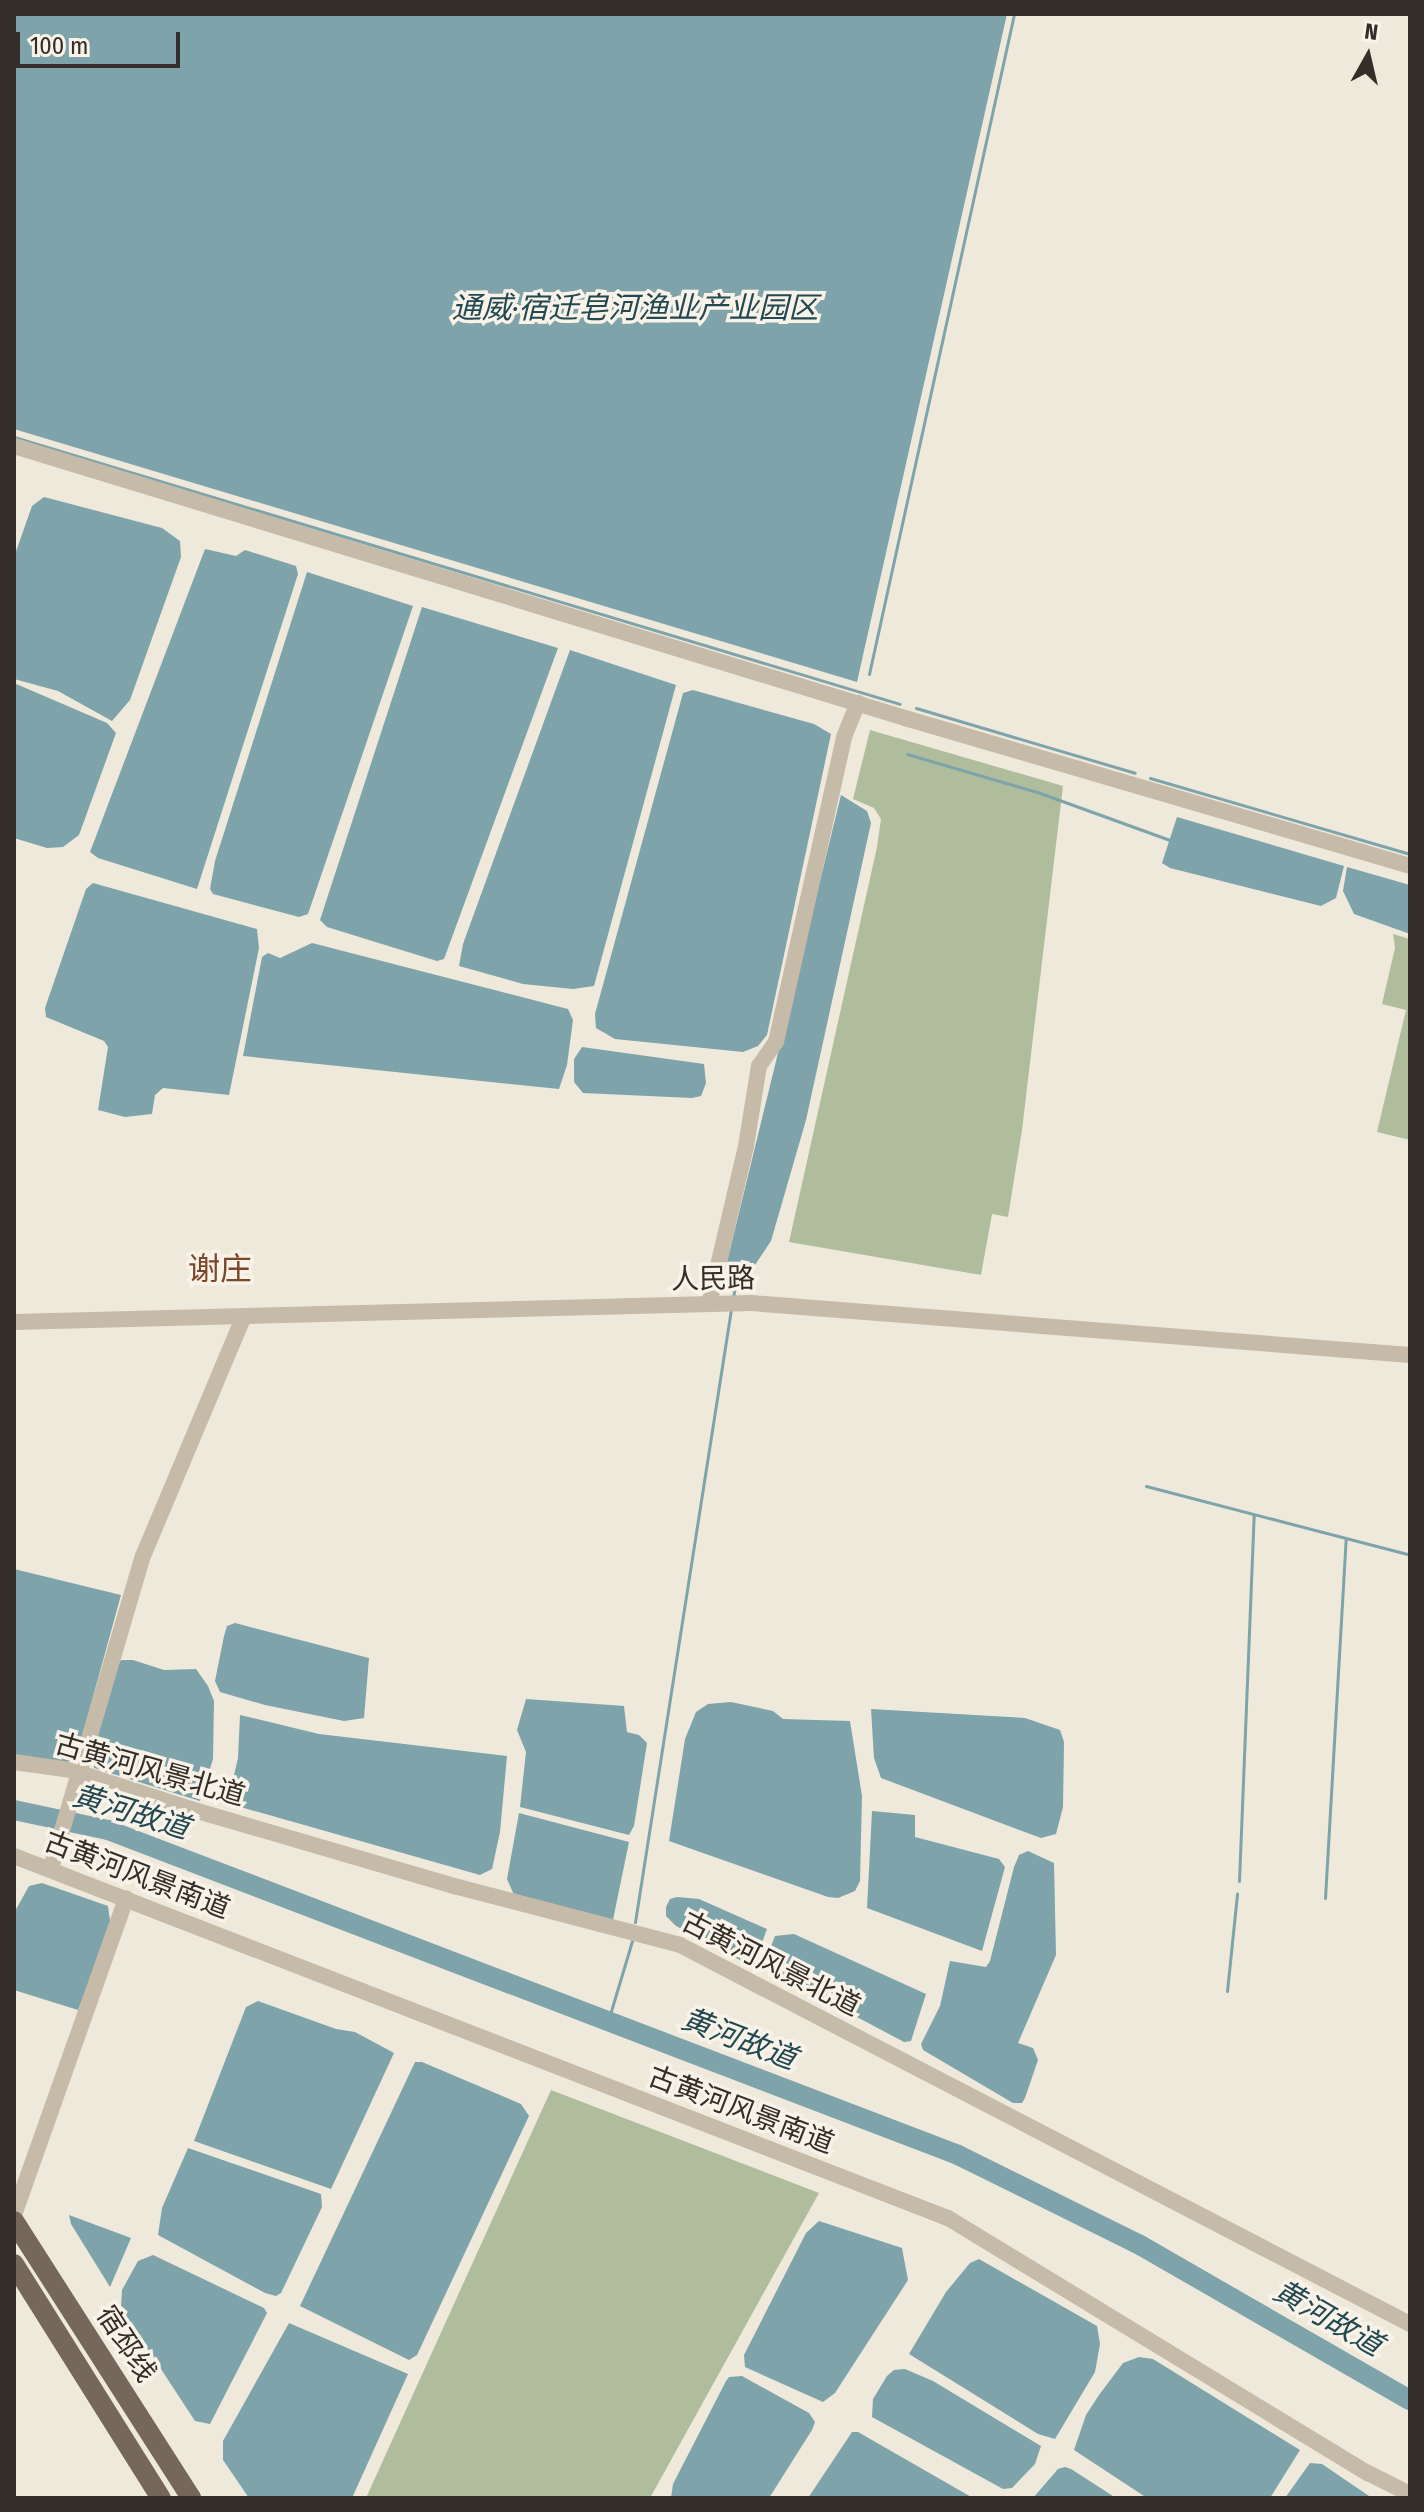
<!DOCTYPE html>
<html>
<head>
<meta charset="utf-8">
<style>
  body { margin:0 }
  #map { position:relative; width:1424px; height:2512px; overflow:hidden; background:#efe9dc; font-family:"Fira Sans Condensed","Noto Sans SC",sans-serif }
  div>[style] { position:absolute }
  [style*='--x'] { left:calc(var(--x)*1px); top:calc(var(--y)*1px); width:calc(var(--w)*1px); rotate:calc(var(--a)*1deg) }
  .green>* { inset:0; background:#afbd9d }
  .water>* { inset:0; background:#7ea3aa }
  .stream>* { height:3px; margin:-1.5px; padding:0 1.5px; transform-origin:1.5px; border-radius:1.5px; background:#7ea3aa }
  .river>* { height:20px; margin:-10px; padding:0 10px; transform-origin:10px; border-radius:10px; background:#7ea3aa }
  .minor>* { height:16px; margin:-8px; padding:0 8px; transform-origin:8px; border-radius:8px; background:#c6baa9 }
  .major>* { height:20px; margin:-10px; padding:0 10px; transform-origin:10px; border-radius:10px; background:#75675b }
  span { translate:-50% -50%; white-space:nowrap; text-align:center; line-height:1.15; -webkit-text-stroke:7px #f8f2e8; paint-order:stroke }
  .street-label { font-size:28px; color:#342d28 }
  .water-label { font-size:30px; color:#224952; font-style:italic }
  .quarter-label { font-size:32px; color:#7c4629 }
  .frame { position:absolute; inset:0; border:16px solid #342d28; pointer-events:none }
  .north { position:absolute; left:1328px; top:16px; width:80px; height:80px; -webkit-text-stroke:6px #f8f2e8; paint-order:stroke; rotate:8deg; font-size:22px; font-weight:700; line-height:32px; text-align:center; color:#342d28 }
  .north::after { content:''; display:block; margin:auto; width:28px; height:36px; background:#342d28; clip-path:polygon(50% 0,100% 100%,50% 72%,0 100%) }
  .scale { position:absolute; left:16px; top:32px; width:164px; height:36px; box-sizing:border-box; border:4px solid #342d28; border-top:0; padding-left:10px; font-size:24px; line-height:28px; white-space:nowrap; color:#342d28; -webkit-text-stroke:6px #f8f2e8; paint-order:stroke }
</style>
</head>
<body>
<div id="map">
  <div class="green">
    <div style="clip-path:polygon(870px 730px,1063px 786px,1022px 1130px,1008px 1217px,992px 1214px,981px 1275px,789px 1242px,877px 847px,881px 819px,874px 808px,853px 799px)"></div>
    <div style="clip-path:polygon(1393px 934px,1410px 939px,1410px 1140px,1377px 1132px,1406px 1010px,1382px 1004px,1395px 948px)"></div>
    <div style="clip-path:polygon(551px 2090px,819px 2193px,650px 2498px,366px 2498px)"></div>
  </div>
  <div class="water">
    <div style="clip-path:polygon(14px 14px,1007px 14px,857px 682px,14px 429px)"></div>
    <div style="clip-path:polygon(44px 497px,162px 528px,180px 541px,181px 557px,130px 700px,112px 721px,58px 691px,14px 679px,14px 557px,32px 506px)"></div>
    <div style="clip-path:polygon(205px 549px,236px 556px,245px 550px,296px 566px,298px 574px,197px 889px,98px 858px,90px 852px)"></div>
    <div style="clip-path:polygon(307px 572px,413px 606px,308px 914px,299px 917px,213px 894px,210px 889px,215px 861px)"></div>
    <div style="clip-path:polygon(422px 607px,558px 648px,444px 959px,437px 961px,327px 927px,320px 920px)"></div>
    <div style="clip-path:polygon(570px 650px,676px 685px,594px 986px,573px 989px,523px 984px,459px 966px,463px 944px)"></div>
    <div style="clip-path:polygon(14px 683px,107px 723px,116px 733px,79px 835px,63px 847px,47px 848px,14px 838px)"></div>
    <div style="clip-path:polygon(693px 690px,814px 724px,831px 734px,767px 1035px,758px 1046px,743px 1052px,615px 1039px,596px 1028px,595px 1014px,683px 693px)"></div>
    <div style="clip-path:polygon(841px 795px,867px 811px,871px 823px,806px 1120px,771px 1241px,751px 1271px,726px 1266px)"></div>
    <div style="clip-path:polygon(1177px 817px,1344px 866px,1336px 898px,1321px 906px,1170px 868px,1162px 863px)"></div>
    <div style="clip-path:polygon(1347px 867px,1410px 885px,1410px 934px,1354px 914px,1343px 891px)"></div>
    <div style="clip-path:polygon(93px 883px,257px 929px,259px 948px,229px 1095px,163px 1088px,155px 1095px,152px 1114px,125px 1117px,98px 1110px,108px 1047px,104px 1041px,46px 1017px,45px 1008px,86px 889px)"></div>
    <div style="clip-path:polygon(312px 943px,568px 1009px,573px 1020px,567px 1065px,559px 1089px,243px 1056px,262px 957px,268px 953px,280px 958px)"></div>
    <div style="clip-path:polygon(582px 1047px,704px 1064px,706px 1083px,701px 1096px,692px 1098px,583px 1093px,574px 1082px,574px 1059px)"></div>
    <div style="clip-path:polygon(14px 1569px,121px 1595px,77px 1755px,70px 1766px,14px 1757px)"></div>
    <div style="clip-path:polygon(235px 1623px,369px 1658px,364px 1718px,344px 1721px,265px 1705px,220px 1692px,215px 1681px,224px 1636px,227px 1626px)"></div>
    <div style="clip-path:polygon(122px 1660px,133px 1660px,164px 1670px,196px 1669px,208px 1686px,214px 1701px,213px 1759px,200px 1801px,94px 1768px,97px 1722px,116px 1663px)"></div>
    <div style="clip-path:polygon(526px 1699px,624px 1706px,627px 1732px,639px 1735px,647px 1743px,634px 1826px,629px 1835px,520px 1807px,526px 1752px,517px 1730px)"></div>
    <div style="clip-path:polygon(731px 1702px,773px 1711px,783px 1719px,850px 1721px,862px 1796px,860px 1881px,855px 1891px,838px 1898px,828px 1897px,669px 1841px,685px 1739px,696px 1712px,708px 1704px)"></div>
    <div style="clip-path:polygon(871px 1709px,1025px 1718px,1060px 1730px,1064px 1742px,1063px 1807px,1056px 1834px,1041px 1838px,881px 1778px,874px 1758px)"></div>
    <div style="clip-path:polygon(240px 1715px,319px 1734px,507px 1756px,500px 1832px,492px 1869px,480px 1875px,237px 1806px,231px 1788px,238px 1758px)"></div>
    <div style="clip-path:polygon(872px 1811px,915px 1815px,915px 1837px,999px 1859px,1005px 1867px,982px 1951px,867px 1908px)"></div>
    <div style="clip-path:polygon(519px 1813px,629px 1842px,613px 1920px,514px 1895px,507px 1879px)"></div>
    <div style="clip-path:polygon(1028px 1851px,1054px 1863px,1056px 1955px,1018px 2043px,1033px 2048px,1038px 2060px,1025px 2098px,1022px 2103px,1013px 2103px,923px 2050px,921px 2044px,940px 2006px,950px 1961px,986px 1967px,990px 1961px,1014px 1867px,1019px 1855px)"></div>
    <div style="clip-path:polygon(42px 1883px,108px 1906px,111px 1928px,78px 2010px,14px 1990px,14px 1913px,29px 1886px)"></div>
    <div style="clip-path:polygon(677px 1897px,699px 1899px,767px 1929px,753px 1967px,676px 1926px,666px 1916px,666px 1907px,670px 1899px)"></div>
    <div style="clip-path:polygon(794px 1934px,926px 1994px,911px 2041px,904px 2042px,772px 1972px,765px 1961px,775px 1936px)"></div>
    <div style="clip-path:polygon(258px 2001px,336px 2029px,355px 2032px,394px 2053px,331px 2189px,194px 2141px,246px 2007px)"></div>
    <div style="clip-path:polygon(415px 2062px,422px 2062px,521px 2104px,529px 2116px,417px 2355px,409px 2360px,300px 2306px)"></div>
    <div style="clip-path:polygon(188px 2148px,321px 2194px,322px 2207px,281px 2293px,276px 2296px,265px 2293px,158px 2235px,162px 2208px)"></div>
    <div style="clip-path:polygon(69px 2215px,131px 2238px,110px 2287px,71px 2224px)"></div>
    <div style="clip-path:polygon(819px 2221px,902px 2248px,908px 2280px,835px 2393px,823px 2402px,745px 2367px,744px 2355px,806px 2233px)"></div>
    <div style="clip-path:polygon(153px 2255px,264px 2308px,267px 2313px,210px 2424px,195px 2421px,121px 2308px,122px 2290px,138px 2261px)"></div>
    <div style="clip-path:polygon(979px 2259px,1097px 2326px,1100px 2344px,1095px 2372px,1055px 2439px,1038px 2434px,909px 2354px,946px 2292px,970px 2263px)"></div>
    <div style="clip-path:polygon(289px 2323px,408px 2374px,352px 2498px,249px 2498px,223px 2460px,223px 2441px)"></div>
    <div style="clip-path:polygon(1139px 2357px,1153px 2359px,1300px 2450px,1270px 2498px,1147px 2498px,1074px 2450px,1086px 2415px,1099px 2395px,1123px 2363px)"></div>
    <div style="clip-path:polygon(905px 2369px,933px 2381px,1041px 2446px,1035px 2464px,1012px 2488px,1003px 2489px,872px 2417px,873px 2399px,887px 2376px,894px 2370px)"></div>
    <div style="clip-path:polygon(742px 2376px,809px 2413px,815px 2422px,812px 2430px,769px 2498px,671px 2498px,673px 2484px,726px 2381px,729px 2377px)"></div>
    <div style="clip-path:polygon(852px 2432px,858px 2432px,973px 2498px,808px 2498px)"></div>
    <div style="clip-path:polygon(1310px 2463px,1322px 2464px,1372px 2498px,1285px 2498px)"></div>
    <div style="clip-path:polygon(1065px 2467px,1071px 2469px,1116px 2498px,1033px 2498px,1058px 2469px)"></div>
  </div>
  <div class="stream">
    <div style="--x:14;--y:437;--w:925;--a:16.77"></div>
    <div style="--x:869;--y:674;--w:676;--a:-77.61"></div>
    <div style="--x:916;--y:708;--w:228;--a:16.5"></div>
    <div style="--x:907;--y:754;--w:139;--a:16.3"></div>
    <div style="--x:1040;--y:793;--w:138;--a:19.9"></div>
    <div style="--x:1150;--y:778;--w:271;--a:16.3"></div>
    <div style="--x:733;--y:1298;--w:30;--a:-81"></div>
    <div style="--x:1146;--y:1486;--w:273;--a:14.6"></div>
    <div style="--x:1239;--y:1881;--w:366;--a:-87.7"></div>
    <div style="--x:1325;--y:1898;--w:360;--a:-86.7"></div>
    <div style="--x:635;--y:1922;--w:620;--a:-81.1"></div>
    <div style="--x:1227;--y:1991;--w:98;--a:-84.1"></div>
    <div style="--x:608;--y:2021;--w:84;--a:-73.3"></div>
  </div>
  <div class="river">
    <div style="--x:14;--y:1810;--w:96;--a:12"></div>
    <div style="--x:108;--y:1830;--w:910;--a:20.92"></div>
    <div style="--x:958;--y:2155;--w:203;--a:26.3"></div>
    <div style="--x:1140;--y:2245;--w:311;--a:29.9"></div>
  </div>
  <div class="minor">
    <div style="--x:14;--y:446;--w:932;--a:16.98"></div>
    <div style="--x:905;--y:718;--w:526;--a:16.33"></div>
    <div style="--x:709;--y:1304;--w:162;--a:-76.8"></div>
    <div style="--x:746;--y:1146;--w:81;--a:-80.8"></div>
    <div style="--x:759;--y:1066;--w:29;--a:-55"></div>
    <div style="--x:776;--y:1042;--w:312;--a:-77.4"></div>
    <div style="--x:844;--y:737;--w:37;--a:-68"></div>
    <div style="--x:14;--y:1322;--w:737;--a:-1.48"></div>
    <div style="--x:751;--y:1303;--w:661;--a:4.51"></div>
    <div style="--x:14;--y:1762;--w:58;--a:8"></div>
    <div style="--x:71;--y:1770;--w:119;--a:18.1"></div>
    <div style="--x:184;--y:1807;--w:285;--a:16.3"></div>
    <div style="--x:458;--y:1887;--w:229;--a:14.6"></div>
    <div style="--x:680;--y:1945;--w:823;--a:27.44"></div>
    <div style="--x:14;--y:1856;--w:1002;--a:21.19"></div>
    <div style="--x:948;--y:2218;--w:491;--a:31.3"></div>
    <div style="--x:1368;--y:2473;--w:47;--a:26.6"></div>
    <div style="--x:51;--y:1868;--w:325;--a:-73.6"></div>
    <div style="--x:143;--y:1556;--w:260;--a:-67.2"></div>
    <div style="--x:14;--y:2215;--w:336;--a:-70.5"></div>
  </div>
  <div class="major">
    <div style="--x:14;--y:2221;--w:329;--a:57.4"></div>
    <div style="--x:14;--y:2264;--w:276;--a:57.9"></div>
  </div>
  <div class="street-label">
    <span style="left:713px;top:1279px;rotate:-1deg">人民路</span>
    <span style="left:150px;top:1770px;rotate:16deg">古黄河风景北道</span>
    <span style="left:137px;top:1875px;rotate:21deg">古黄河风景南道</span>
    <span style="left:771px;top:1964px;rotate:27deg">古黄河风景北道</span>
    <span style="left:741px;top:2110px;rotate:21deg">古黄河风景南道</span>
    <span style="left:126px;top:2344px;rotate:57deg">宿邳线</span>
  </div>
  <div class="water-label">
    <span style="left:635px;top:308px">通威·宿迁皂河渔业产业园区</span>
    <span style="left:131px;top:1812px;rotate:17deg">黄河故道</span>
    <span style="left:739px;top:2039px;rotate:21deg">黄河故道</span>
    <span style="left:1328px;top:2318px;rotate:30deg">黄河故道</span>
  </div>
  <div class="quarter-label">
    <span style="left:220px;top:1269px">谢庄</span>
  </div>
  <div class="frame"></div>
  <div class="north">N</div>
  <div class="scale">100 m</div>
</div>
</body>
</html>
